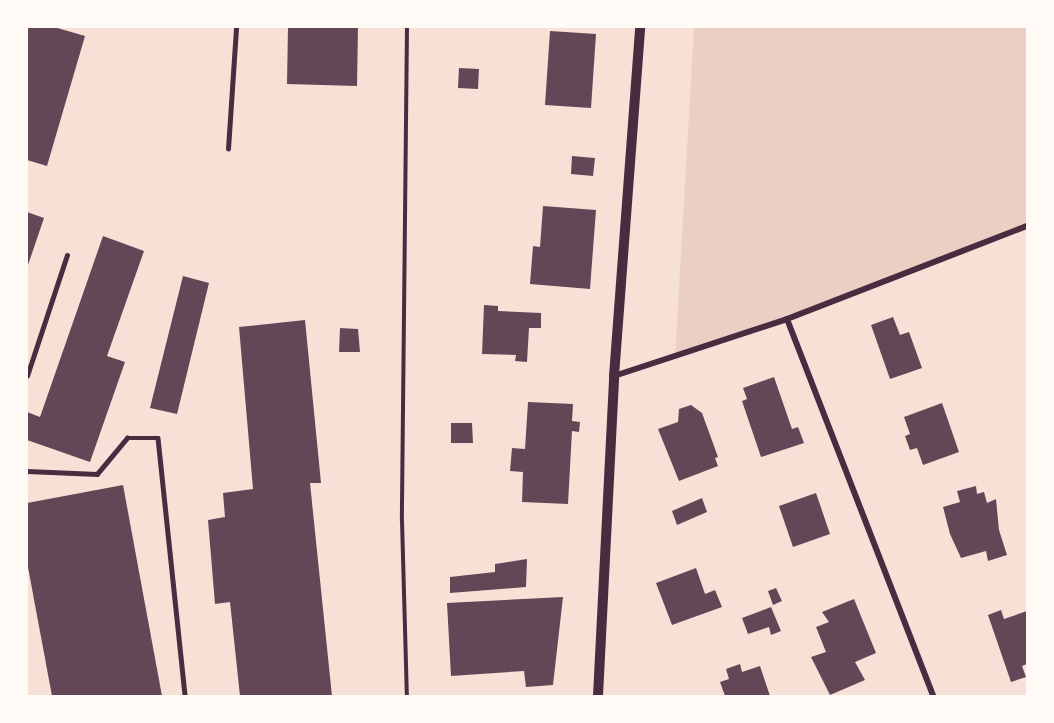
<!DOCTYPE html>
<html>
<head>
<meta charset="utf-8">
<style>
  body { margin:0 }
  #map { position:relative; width:1054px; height:723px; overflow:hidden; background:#f7e1d7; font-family:"Varela Round",sans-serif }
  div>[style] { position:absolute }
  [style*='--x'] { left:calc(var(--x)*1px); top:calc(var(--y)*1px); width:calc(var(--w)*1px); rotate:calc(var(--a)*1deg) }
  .green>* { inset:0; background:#ebcfc5 }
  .building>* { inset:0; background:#644757 }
  .path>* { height:4px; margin:-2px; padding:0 2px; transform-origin:2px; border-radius:2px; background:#4a2c40 }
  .service>* { height:4.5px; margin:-2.25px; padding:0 2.25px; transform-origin:2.25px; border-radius:2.25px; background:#4a2c40 }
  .minor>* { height:6px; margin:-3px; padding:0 3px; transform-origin:3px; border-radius:3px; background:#4a2c40 }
  .tertiary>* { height:10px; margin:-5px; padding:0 5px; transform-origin:5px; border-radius:5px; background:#4a2c40 }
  span { translate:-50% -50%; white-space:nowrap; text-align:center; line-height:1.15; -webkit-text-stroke:6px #fffaf5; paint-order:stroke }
  .frame { position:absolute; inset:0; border:28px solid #fffaf5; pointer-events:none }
</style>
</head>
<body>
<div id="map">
  <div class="green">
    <div style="clip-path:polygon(694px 27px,1027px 27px,1027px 226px,675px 358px)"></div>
  </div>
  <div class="building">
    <div style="clip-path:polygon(27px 27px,54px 27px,85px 36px,47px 166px,27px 160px)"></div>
    <div style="clip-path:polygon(288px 27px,358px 27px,357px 86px,287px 84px)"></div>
    <div style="clip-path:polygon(550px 31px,596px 34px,591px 108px,545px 105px)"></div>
    <div style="clip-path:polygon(459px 68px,479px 69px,478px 89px,458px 88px)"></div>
    <div style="clip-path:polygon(572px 156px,595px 158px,593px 176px,571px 174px)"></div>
    <div style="clip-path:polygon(543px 206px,596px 210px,590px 289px,530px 284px,533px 246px,540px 247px)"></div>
    <div style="clip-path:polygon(27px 212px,44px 218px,27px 268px)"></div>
    <div style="clip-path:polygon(103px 236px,144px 251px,107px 356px,125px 362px,90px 462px,27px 440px,27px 412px,40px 417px)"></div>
    <div style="clip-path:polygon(183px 276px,209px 283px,177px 414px,150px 408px)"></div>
    <div style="clip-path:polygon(484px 305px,498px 306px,498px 311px,541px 313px,541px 328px,529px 328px,527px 362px,515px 361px,516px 355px,482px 354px)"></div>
    <div style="clip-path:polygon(893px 317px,900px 335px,909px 332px,922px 368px,890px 379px,871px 325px)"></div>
    <div style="clip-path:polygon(305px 320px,321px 483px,310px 483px,332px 696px,240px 696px,230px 602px,215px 604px,208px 520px,225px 517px,223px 493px,253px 489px,239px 327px)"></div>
    <div style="clip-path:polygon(340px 328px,358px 329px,360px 352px,339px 352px)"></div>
    <div style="clip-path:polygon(774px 377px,792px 429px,798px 427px,804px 443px,761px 457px,742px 401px,747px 399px,743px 388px)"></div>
    <div style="clip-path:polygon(528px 402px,573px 404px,572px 421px,580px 422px,579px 432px,572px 431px,568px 504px,522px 502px,523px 472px,510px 471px,512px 448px,525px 449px)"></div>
    <div style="clip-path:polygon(942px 403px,959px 452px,923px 465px,917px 448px,910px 450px,905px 436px,910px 434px,904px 417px)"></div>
    <div style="clip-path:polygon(691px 405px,702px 413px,718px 457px,715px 458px,718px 466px,679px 481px,658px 429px,678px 422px,679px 409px)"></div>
    <div style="clip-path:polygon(451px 423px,472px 423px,473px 443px,451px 443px)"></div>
    <div style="clip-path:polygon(123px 485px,162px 696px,52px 696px,27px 562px,27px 503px)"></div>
    <div style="clip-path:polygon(976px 486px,977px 494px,984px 492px,987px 503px,996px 499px,999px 530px,1007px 555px,988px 561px,986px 551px,961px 558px,950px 534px,943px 507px,960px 502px,957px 491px)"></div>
    <div style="clip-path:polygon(816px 493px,830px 534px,793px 547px,779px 506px)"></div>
    <div style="clip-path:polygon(702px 498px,707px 512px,677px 525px,672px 511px)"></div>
    <div style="clip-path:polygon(527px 559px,526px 587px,450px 593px,450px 577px,495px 572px,495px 564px)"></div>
    <div style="clip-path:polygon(696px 568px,705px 594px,715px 590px,722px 607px,672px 625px,656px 583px)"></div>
    <div style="clip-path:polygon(776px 588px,782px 601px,773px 605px,768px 591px)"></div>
    <div style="clip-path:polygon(563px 597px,553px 685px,526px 687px,524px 671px,451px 676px,447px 603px)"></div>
    <div style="clip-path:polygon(854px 599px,876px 653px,855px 662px,865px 680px,830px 695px,811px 657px,826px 652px,816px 627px,829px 622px,822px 612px)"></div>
    <div style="clip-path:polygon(771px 607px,781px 631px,771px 635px,769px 627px,748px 634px,742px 618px)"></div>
    <div style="clip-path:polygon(1001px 610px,1004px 619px,1027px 611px,1027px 664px,1022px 666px,1026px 677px,1011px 682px,988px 615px)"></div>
    <div style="clip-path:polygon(740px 664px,742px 672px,760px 666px,770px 696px,725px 696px,720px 682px,729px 679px,726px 669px)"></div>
  </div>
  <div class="path">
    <div style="--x:407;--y:27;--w:494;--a:90.6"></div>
    <div style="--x:402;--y:521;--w:175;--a:88.4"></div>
  </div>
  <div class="service">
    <div style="--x:228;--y:149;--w:122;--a:-86.2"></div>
    <div style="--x:27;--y:376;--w:127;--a:-71.7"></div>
    <div style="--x:27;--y:471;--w:70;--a:2.5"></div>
    <div style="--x:97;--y:474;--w:47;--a:-50.2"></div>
    <div style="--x:127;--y:438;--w:31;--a:0"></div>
    <div style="--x:158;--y:438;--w:259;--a:84"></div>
  </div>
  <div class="minor">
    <div style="--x:787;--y:319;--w:404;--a:68.8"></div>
    <div style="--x:614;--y:376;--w:182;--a:-18.2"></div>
    <div style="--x:787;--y:319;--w:257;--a:-21.2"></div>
  </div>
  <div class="tertiary">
    <div style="--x:598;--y:696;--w:320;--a:-87.1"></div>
    <div style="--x:614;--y:376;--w:350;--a:-85.7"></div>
  </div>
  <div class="frame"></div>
</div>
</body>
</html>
